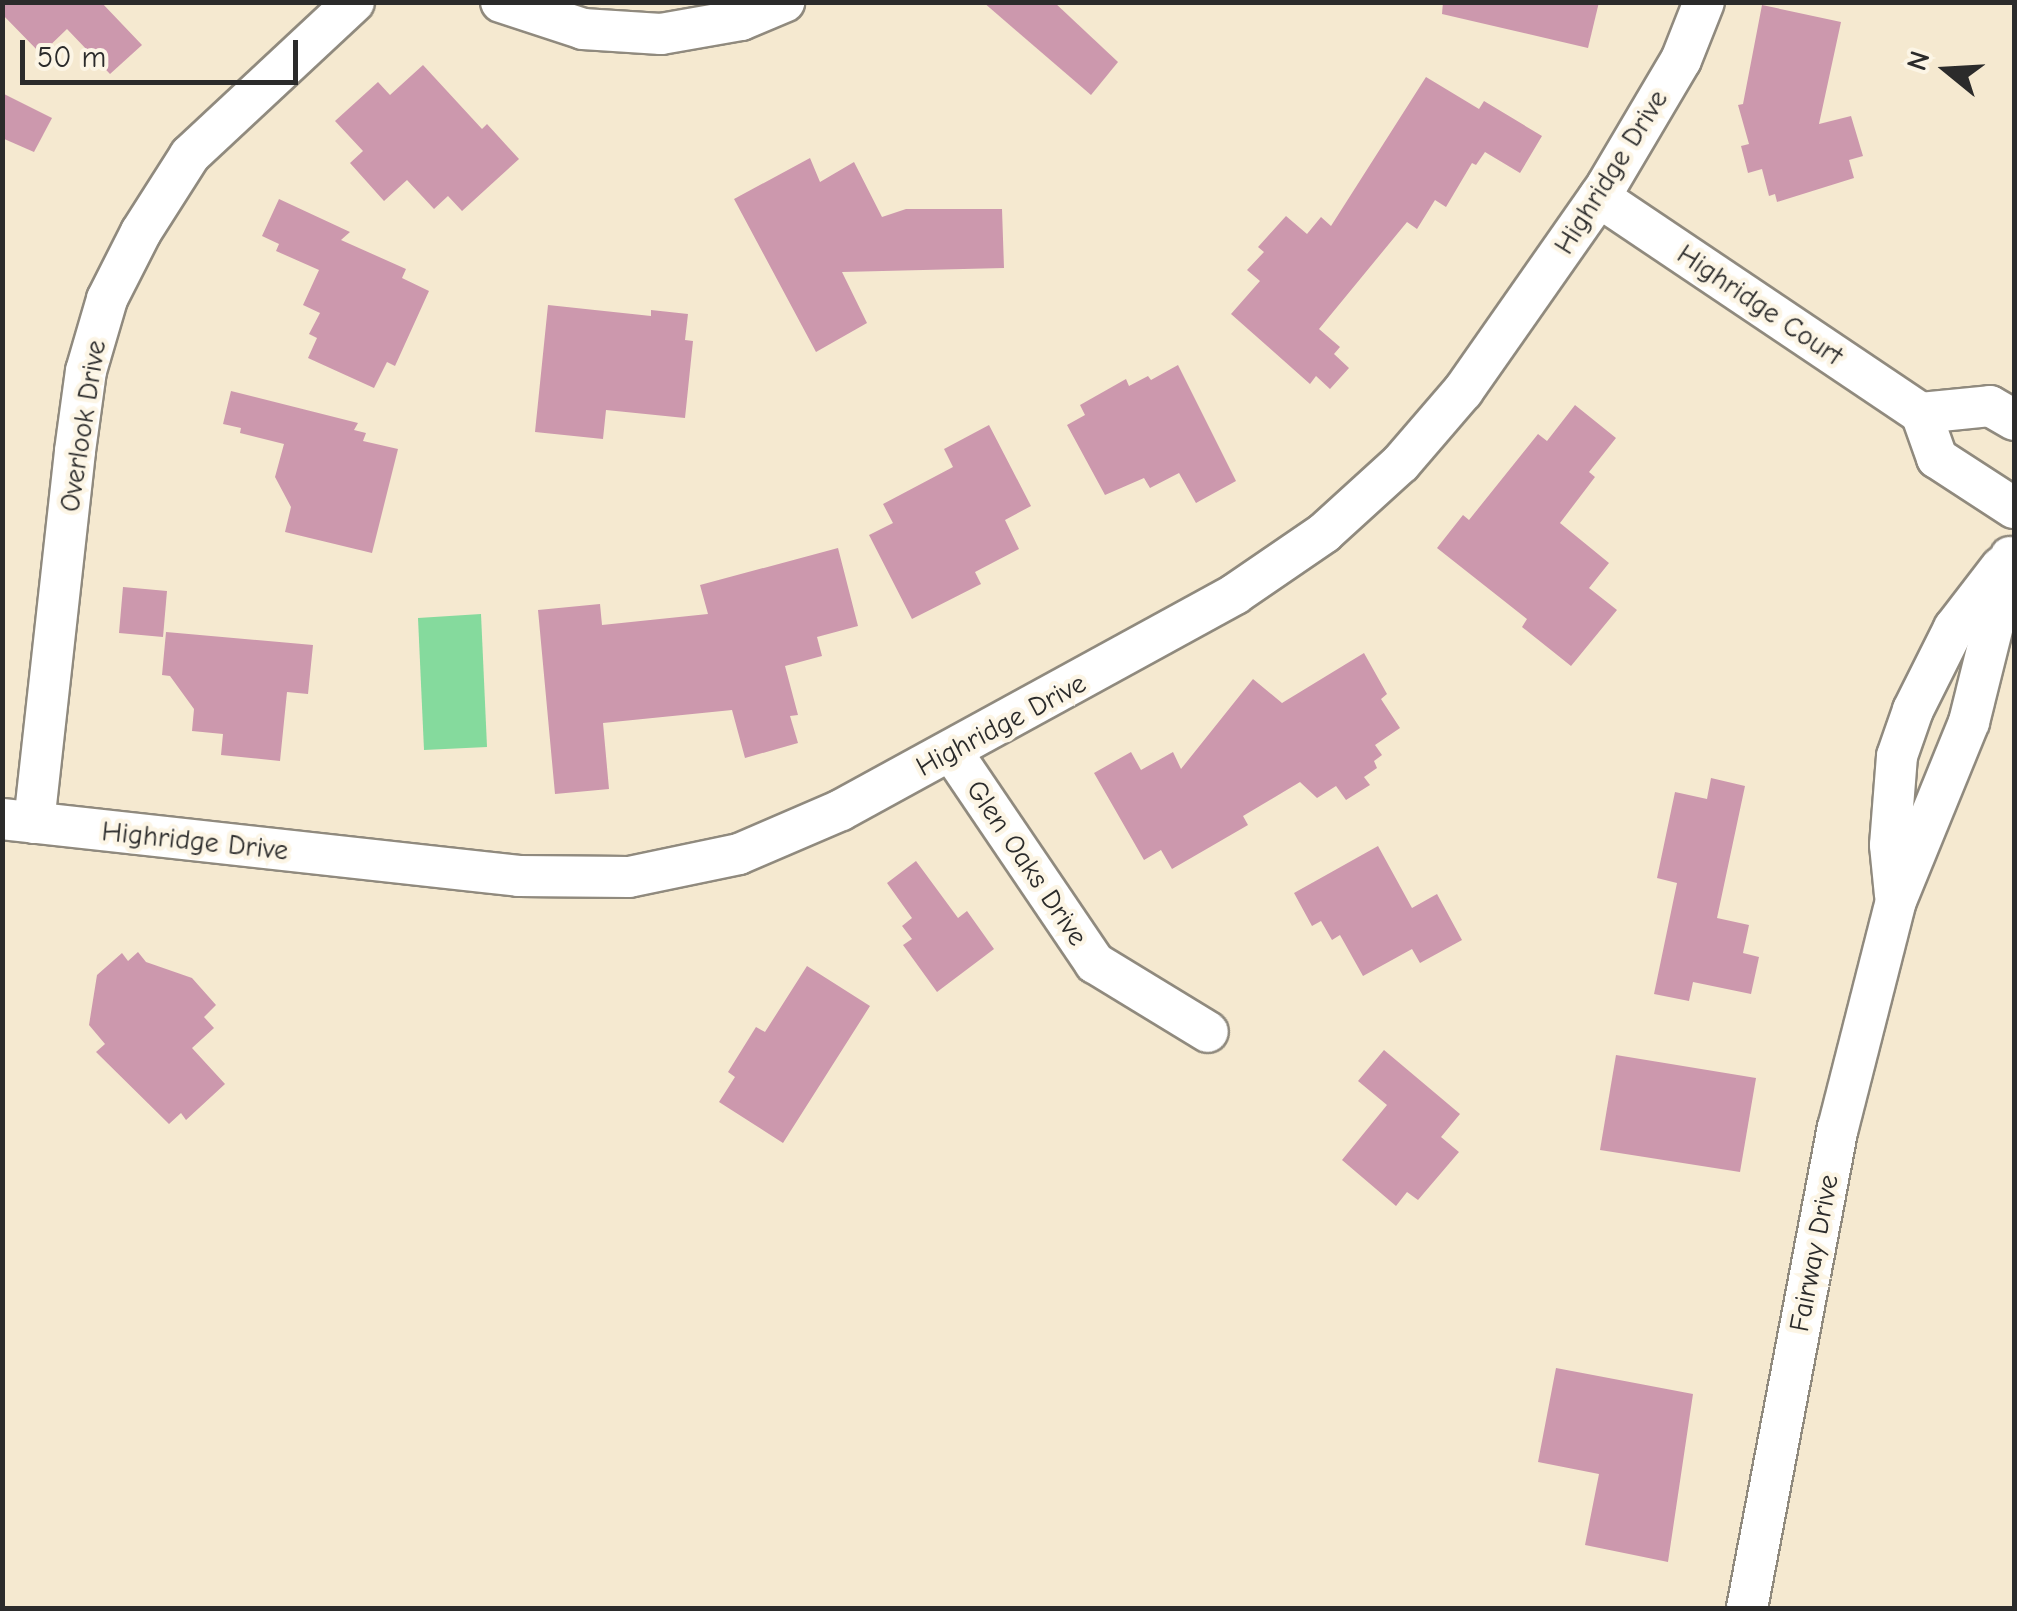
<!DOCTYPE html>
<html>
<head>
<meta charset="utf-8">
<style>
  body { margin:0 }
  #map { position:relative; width:2017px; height:1611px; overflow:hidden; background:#f5e9d0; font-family:"Comic Neue",sans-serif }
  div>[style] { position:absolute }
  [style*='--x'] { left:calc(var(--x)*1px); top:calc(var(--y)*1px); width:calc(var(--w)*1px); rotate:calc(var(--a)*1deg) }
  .green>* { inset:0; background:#85da9d }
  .building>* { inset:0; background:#cc98ad }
  .roads { filter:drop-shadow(2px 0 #908a7e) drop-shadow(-2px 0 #908a7e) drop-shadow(0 2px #908a7e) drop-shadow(0 -2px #908a7e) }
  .minor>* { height:40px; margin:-20px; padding:0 20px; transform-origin:20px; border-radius:20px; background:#fff }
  span { translate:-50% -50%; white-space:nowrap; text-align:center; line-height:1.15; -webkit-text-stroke:9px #fcf5e5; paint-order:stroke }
  .street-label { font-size:28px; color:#2b2b2b }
  .frame { position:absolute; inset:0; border:5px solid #2b2b2b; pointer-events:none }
  .north { position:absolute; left:1897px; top:20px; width:100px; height:100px; -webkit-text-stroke:8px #fcf5e5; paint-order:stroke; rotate:288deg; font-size:28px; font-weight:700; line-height:40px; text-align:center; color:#2b2b2b }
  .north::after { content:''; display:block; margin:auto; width:35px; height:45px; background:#2b2b2b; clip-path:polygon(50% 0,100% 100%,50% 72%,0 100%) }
  .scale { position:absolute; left:20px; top:40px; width:278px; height:45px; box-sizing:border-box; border:5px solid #2b2b2b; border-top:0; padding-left:12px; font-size:30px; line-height:35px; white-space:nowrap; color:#2b2b2b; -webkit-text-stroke:8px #fcf5e5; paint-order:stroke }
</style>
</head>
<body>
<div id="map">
  <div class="green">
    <div style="clip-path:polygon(481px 614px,487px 747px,424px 750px,418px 618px)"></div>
  </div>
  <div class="building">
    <div style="clip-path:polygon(2px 2px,101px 2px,142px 45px,110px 74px,67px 29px,41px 54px,2px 14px)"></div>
    <div style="clip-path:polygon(983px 2px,1054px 2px,1118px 62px,1091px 95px)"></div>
    <div style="clip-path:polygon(1443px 2px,1599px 2px,1588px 48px,1442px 14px)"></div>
    <div style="clip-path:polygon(1762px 5px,1841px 22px,1819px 124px,1851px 116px,1863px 156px,1849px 160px,1854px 178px,1777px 202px,1775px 194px,1769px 196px,1762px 169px,1748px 173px,1741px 146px,1749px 144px,1738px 105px,1743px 104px)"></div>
    <div style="clip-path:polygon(423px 65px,482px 129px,487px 124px,519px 159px,462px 211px,448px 196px,434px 209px,407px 180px,384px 201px,350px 163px,363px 151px,335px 121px,378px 82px,390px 95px)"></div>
    <div style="clip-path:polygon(1426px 77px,1479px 109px,1484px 101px,1542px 136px,1520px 173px,1485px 152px,1476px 165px,1472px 163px,1446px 207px,1435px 200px,1417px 229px,1407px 222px,1319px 329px,1340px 347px,1334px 354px,1349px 368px,1330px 389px,1316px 376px,1310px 384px,1231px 314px,1260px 281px,1247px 270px,1264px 252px,1258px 247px,1286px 216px,1307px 234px,1321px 217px,1331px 226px)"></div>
    <div style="clip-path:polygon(2px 93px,52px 118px,34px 152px,2px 138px)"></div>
    <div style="clip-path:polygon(810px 158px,820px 182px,854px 162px,882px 217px,906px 209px,1002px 209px,1004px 268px,842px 272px,867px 323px,816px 352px,734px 199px)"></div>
    <div style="clip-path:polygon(279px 199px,350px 232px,341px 240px,406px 269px,402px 278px,429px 291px,395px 366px,387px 362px,374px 388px,308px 358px,317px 338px,309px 334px,320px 313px,303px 305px,319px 270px,276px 251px,279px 244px,262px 236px)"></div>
    <div style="clip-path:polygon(548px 305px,651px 316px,651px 310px,688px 314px,685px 340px,693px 341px,685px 418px,606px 410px,603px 439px,535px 432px)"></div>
    <div style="clip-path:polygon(1178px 365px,1236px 481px,1196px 503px,1179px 473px,1150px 488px,1144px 478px,1105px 495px,1067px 425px,1085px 415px,1080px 405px,1126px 379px,1129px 386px,1148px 376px,1151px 380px)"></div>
    <div style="clip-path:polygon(231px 391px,358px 423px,354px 430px,366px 433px,363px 441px,398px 449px,372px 553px,285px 532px,291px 507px,275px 477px,284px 444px,240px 433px,241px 428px,223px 424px)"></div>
    <div style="clip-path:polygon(1575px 405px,1616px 438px,1589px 472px,1595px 477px,1560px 523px,1609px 563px,1589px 588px,1617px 610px,1571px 666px,1522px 627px,1527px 619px,1437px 548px,1463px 515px,1469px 520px,1538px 434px,1547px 441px)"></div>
    <div style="clip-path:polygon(989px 425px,1031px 506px,1005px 520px,1019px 549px,975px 572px,981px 584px,912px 619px,869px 535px,893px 523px,883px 504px,953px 467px,944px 449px)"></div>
    <div style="clip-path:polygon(838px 548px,858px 626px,817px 637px,822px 656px,785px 666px,798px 715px,790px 716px,798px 743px,745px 758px,732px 710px,603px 723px,609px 789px,555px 794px,538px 610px,600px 604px,602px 625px,708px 614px,700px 585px)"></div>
    <div style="clip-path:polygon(123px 587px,167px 591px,163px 637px,119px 633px)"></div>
    <div style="clip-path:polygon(166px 632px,313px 645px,308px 694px,287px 692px,280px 761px,221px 755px,223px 734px,192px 731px,194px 709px,170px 676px,162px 675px)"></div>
    <div style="clip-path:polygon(1364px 653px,1387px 694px,1381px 699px,1400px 728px,1375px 745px,1382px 755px,1374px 761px,1377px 768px,1364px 777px,1370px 785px,1346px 800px,1336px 786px,1317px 798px,1300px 782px,1243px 816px,1248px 825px,1172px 869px,1161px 850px,1144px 860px,1094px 773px,1131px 752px,1141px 770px,1173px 752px,1181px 769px,1253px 679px,1282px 703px)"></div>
    <div style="clip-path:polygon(1711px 778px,1745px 786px,1717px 918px,1749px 925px,1743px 953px,1759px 957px,1751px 994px,1693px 982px,1689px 1001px,1654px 994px,1677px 883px,1657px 878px,1675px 792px,1707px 799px)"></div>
    <div style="clip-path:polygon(1378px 846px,1412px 908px,1437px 894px,1462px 940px,1420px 963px,1412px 949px,1363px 976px,1340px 935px,1332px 940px,1321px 921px,1312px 926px,1294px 893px)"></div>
    <div style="clip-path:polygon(916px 861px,958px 918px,967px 911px,994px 949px,937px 992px,903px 945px,912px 939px,902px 926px,912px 918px,887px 883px)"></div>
    <div style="clip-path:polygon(138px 952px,146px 962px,192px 978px,216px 1005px,204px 1017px,214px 1028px,192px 1048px,225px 1084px,186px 1120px,181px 1113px,169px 1124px,96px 1052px,105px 1044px,89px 1025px,97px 975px,122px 953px,128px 961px)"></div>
    <div style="clip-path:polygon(807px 966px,870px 1006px,783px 1143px,719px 1102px,735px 1077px,728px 1072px,756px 1027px,765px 1032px)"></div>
    <div style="clip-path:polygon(1384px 1050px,1460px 1114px,1441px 1137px,1459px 1152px,1418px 1200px,1407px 1192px,1396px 1206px,1342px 1160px,1387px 1105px,1358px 1081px)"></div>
    <div style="clip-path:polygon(1616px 1055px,1756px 1078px,1740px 1172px,1600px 1150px)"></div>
    <div style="clip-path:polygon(1556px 1368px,1693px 1394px,1668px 1562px,1585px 1545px,1599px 1474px,1538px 1462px)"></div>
  </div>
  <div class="roads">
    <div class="minor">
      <div style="--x:501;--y:2;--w:86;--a:18.2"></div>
      <div style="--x:583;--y:29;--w:78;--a:3.7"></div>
      <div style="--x:661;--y:34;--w:81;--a:-9.9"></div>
      <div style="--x:741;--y:20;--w:47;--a:-22.7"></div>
      <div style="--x:1599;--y:197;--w:388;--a:33.9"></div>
      <div style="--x:1921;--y:413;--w:48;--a:70.4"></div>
      <div style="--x:1937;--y:458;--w:92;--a:33"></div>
      <div style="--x:1921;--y:413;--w:69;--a:-5.8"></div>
      <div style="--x:1990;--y:406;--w:28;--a:30"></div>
      <div style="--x:952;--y:752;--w:255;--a:55.9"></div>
      <div style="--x:1095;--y:963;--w:132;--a:31.4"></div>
      <div style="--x:2;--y:819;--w:520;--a:6.29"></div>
      <div style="--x:519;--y:876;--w:110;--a:0.5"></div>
      <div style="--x:629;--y:877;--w:112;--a:-11.8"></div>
      <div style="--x:739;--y:854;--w:111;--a:-23.3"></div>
      <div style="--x:841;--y:810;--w:449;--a:-28.7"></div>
      <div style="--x:1235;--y:594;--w:108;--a:-34.4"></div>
      <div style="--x:1324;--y:533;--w:104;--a:-42.3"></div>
      <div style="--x:1401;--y:463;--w:95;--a:-49.3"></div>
      <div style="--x:1463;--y:391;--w:251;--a:-55"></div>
      <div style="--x:1607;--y:185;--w:145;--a:-59.4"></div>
      <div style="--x:1681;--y:60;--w:62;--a:-68.4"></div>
      <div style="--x:34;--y:823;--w:374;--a:-83.7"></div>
      <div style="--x:75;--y:451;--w:81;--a:-82.2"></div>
      <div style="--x:86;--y:371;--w:75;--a:-73.7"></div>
      <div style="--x:107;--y:299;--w:75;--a:-63.1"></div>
      <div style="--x:141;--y:232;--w:91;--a:-57.5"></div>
      <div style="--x:190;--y:155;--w:224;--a:-43"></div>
      <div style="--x:1895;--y:895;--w:50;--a:-95.7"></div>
      <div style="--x:1890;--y:845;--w:89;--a:-85.5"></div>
      <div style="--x:1897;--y:756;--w:49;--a:-70.8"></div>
      <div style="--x:1913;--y:710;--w:92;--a:-63.4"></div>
      <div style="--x:1954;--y:628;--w:77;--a:-52.4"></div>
      <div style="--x:1747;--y:1608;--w:489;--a:-79.3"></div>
      <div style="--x:1838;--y:1128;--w:234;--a:-75.7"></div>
      <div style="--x:1896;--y:901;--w:193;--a:-67.8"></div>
      <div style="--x:1969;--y:722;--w:170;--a:-76"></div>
    </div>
  </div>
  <div class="street-label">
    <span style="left:1611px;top:172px;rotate:-58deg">Highridge Drive</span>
    <span style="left:1760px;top:305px;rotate:34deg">Highridge Court</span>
    <span style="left:83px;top:426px;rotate:-81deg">Overlook Drive</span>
    <span style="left:1001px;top:725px;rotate:-28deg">Highridge Drive</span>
    <span style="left:195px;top:841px;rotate:6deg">Highridge Drive</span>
    <span style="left:1027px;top:863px;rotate:56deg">Glen Oaks Drive</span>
    <span style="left:1814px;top:1253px;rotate:-79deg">Fairway Drive</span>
  </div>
  <div class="frame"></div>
  <div class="north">N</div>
  <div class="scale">50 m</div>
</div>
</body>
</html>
